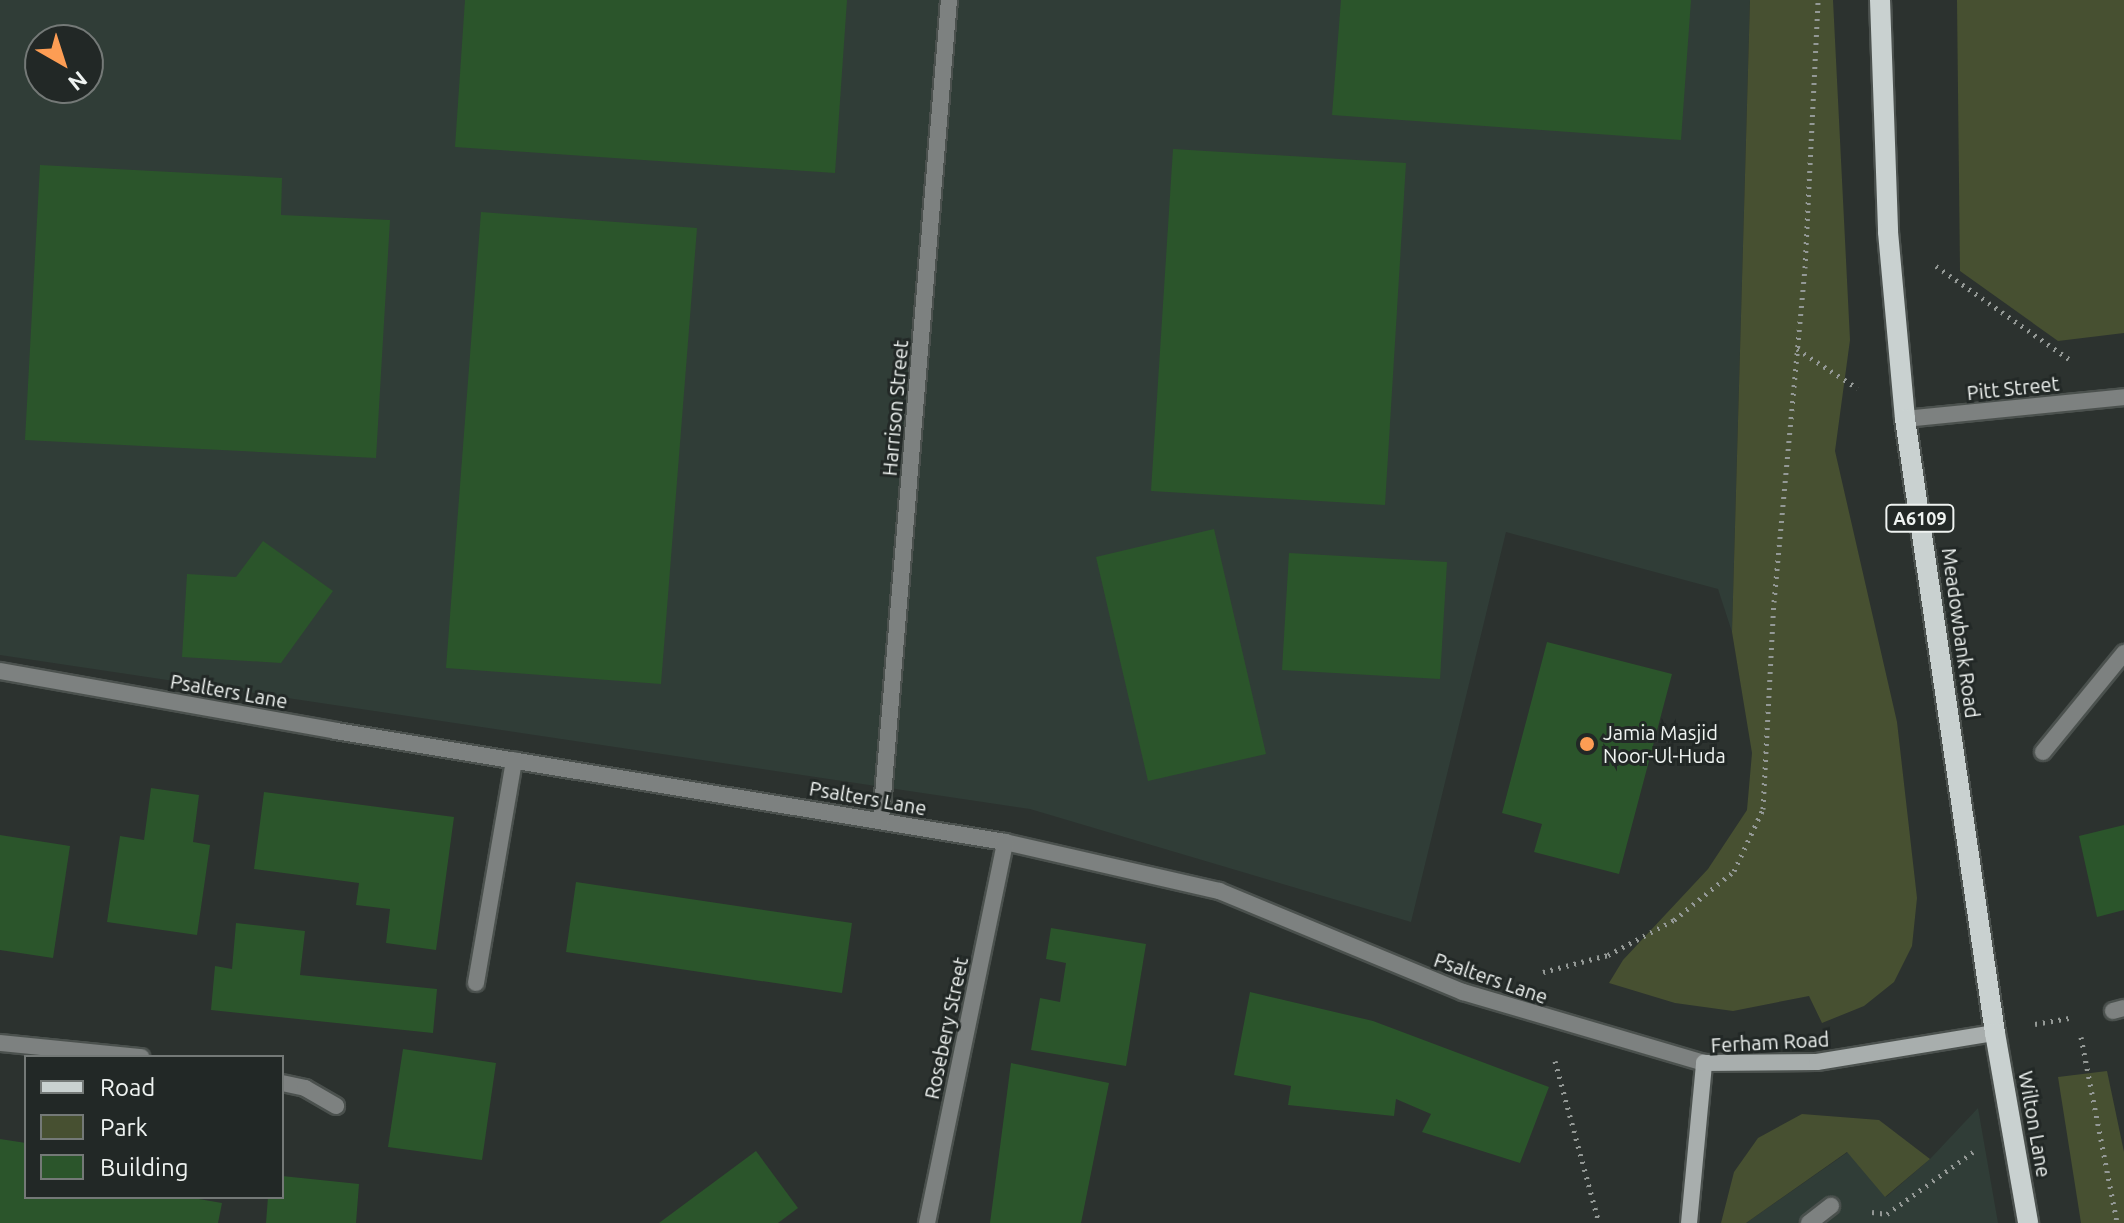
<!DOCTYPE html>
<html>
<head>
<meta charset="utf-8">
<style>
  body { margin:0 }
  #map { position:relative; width:2124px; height:1223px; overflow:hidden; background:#2c322f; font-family:Ubuntu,sans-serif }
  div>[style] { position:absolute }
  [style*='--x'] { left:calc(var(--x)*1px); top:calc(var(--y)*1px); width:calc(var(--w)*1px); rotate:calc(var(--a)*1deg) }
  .built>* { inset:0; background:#303d37 }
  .green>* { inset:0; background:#475031 }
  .building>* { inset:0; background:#2b552b }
  .path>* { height:5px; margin-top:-2.5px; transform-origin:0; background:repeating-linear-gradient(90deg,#949996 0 2px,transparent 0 8px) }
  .roads { filter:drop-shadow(2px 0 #4b514e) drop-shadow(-2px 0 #4b514e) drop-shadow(0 2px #4b514e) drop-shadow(0 -2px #4b514e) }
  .lane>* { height:16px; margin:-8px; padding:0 8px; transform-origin:8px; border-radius:8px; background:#7d8180 }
  .street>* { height:16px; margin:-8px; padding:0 8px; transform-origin:8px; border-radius:8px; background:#7d8180 }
  .secondary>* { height:16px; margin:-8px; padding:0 8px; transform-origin:8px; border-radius:8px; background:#a8aead }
  .primary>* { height:20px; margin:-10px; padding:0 10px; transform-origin:10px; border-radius:10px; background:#c9d1d0 }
  .dots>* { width:22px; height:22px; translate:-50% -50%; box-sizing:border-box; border:4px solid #222826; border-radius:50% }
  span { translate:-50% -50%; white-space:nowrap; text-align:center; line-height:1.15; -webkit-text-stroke:6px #222826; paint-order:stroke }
  .shield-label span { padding:2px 6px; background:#222826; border:2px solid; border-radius:6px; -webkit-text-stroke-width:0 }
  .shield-label { font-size:18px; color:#eff3f1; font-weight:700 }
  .street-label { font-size:20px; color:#eff3f1 }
  .poi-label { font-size:20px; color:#eff3f1 }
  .left { translate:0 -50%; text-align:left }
  .legend { position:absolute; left:24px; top:1055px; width:260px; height:144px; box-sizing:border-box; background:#222826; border:2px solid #747977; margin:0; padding:10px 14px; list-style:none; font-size:24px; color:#eff3f1 }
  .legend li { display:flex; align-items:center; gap:16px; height:40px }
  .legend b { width:40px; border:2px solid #747977 }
  .north { position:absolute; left:24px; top:24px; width:80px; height:80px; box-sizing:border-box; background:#222826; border:2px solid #747977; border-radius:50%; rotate:141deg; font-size:22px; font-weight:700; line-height:32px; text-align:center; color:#eff3f1 }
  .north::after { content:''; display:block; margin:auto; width:28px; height:36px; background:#fd9d54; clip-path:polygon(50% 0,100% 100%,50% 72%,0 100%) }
</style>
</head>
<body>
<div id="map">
  <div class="built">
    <div style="clip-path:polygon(evenodd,0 0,1750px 0,1732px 632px,1718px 589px,1506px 532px,1411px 922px,1030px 809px,0 655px,0 0,40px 40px,88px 40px,88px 88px,40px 88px,40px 40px)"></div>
    <div style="clip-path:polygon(1978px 1108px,1998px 1223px,1746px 1223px,1848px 1152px,1886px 1197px,1930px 1159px)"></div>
  </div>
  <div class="green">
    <div style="clip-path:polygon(1750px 0,1833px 0,1850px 340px,1835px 451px,1897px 722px,1917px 898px,1912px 946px,1894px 982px,1864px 1006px,1822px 1023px,1809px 996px,1733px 1011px,1675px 1003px,1609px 983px,1623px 960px,1708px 869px,1747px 810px,1752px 753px,1732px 632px)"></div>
    <div style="clip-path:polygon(1957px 0,2124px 0,2124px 333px,2058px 341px,1960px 271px)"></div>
    <div style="clip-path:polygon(2107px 1071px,2124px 1152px,2124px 1223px,2081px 1223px,2058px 1077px)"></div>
    <div style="clip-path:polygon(1802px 1114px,1879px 1120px,1930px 1159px,1885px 1197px,1847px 1152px,1746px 1223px,1721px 1223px,1734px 1172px,1758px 1138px)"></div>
  </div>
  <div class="building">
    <div style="clip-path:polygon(465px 0,847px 0,835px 173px,455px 147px)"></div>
    <div style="clip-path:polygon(1341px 0,1691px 0,1681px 140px,1332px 115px)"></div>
    <div style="clip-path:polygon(1173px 149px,1406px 163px,1385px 505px,1151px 491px)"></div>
    <div style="clip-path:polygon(40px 165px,282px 178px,281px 215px,390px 220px,376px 458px,25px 440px)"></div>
    <div style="clip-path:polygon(481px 212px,697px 228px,661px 684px,446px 668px)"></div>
    <div style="clip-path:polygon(1214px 529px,1266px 754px,1148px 781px,1096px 557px)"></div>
    <div style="clip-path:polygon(263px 541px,333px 591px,281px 663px,182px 657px,187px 574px,236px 577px)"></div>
    <div style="clip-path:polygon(1289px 553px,1447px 562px,1440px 679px,1282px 670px)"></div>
    <div style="clip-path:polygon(1547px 642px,1672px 674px,1619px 874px,1534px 852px,1542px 824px,1502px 813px)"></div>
    <div style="clip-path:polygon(151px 788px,199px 795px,193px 842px,210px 845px,197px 935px,107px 922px,120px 836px,144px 840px)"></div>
    <div style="clip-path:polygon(264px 792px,454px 817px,436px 950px,386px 943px,390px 909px,356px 905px,359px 883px,254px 869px)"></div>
    <div style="clip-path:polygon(2124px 825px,2124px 910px,2097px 917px,2079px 836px)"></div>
    <div style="clip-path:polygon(0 835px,70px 846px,53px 958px,0 950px)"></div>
    <div style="clip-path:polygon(576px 882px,852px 923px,842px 993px,566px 952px)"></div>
    <div style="clip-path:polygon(236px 923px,305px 931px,300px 975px,437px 989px,433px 1033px,211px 1010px,215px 966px,232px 969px)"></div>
    <div style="clip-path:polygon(1051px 928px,1146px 944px,1126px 1066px,1031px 1050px,1040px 998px,1060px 1002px,1066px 963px,1046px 959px)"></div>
    <div style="clip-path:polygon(1250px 992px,1373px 1021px,1549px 1087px,1520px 1163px,1422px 1132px,1431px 1114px,1396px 1099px,1394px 1116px,1288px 1105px,1291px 1086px,1234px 1075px)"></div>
    <div style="clip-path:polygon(403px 1049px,496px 1063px,482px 1160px,388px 1147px)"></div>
    <div style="clip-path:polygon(1011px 1063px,1109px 1083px,1081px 1223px,990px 1223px)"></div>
    <div style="clip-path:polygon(0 1139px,26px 1143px,26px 1197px,187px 1197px,222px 1203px,218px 1223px,0 1223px)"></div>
    <div style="clip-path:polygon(756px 1151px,798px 1208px,778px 1223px,659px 1223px)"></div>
    <div style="clip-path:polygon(282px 1176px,359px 1184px,356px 1223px,266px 1223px,268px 1197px,282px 1197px)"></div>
  </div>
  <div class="path">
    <div style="--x:1936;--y:266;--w:162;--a:35"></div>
    <div style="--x:1797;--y:349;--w:72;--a:33"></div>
    <div style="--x:1543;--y:972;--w:67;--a:-14.7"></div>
    <div style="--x:1608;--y:955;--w:75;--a:-27.9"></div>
    <div style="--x:1674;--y:920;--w:77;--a:-39.2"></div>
    <div style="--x:1734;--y:871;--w:68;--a:-64.9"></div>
    <div style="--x:1763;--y:809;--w:207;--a:-87"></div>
    <div style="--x:1774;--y:602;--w:335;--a:-84.7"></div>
    <div style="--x:1805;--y:268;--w:268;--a:-87.2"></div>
    <div style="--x:2035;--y:1024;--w:39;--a:-10"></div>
    <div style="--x:2081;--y:1037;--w:189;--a:79"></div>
    <div style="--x:1555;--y:1061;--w:168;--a:74.8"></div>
    <div style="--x:1872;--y:1212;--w:15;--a:8"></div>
    <div style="--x:1887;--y:1214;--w:106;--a:-35.8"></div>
  </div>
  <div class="roads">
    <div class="lane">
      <div style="--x:476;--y:983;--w:226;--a:-80.3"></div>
    </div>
    <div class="street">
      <div style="--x:1905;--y:419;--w:220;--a:-5.7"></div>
      <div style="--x:0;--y:671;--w:341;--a:10.1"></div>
      <div style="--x:336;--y:731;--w:678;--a:9.42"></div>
      <div style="--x:1005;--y:842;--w:220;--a:12.9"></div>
      <div style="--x:1219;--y:891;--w:264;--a:22.5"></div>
      <div style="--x:1463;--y:992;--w:251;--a:16.4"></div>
      <div style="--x:2043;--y:752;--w:128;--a:-50.7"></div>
      <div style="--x:881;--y:820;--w:823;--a:-85.26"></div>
      <div style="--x:2113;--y:1011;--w:11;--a:-15"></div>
      <div style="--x:0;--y:1043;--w:142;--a:5.7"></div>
      <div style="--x:282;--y:1083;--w:24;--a:12"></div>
      <div style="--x:305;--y:1088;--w:36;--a:30"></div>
      <div style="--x:927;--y:1223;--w:389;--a:-78.4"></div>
      <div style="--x:1809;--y:1223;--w:28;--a:-38"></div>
    </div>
    <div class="secondary">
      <div style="--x:1689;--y:1223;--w:161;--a:-84.6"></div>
      <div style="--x:1704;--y:1063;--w:113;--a:-0.5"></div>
      <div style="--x:1817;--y:1062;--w:180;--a:-9.3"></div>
    </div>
    <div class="primary">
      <div style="--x:1880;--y:0;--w:232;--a:88"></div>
      <div style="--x:1888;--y:232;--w:188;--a:84.8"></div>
      <div style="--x:1905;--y:419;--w:621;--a:81.66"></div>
      <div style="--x:1995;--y:1033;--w:193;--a:80.1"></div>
    </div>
  </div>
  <div class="dots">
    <div style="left:1587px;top:744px;background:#fd9d54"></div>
  </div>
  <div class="shield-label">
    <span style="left:1920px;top:518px">A6109</span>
  </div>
  <div class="street-label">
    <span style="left:2013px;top:388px;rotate:-6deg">Pitt Street</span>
    <span style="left:895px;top:408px;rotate:-85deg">Harrison Street</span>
    <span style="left:1961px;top:633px;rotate:82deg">Meadowbank Road</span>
    <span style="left:229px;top:691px;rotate:10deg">Psalters Lane</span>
    <span style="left:868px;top:798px;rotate:10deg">Psalters Lane</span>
    <span style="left:1491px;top:978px;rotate:19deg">Psalters Lane</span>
    <span style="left:946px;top:1028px;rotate:-78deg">Rosebery Street</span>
    <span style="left:1770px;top:1042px;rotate:-3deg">Ferham Road</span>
    <span style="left:2035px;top:1124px;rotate:80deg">Wilton Lane</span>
  </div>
  <div class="poi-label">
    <span class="left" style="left:1603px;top:744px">Jamia Masjid<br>Noor-Ul-Huda</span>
  </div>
  <ul class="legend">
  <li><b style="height:10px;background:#c9d1d0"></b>Road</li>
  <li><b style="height:22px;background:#475031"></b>Park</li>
  <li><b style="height:22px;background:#2b552b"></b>Building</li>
  </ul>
  <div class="north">N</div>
</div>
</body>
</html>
